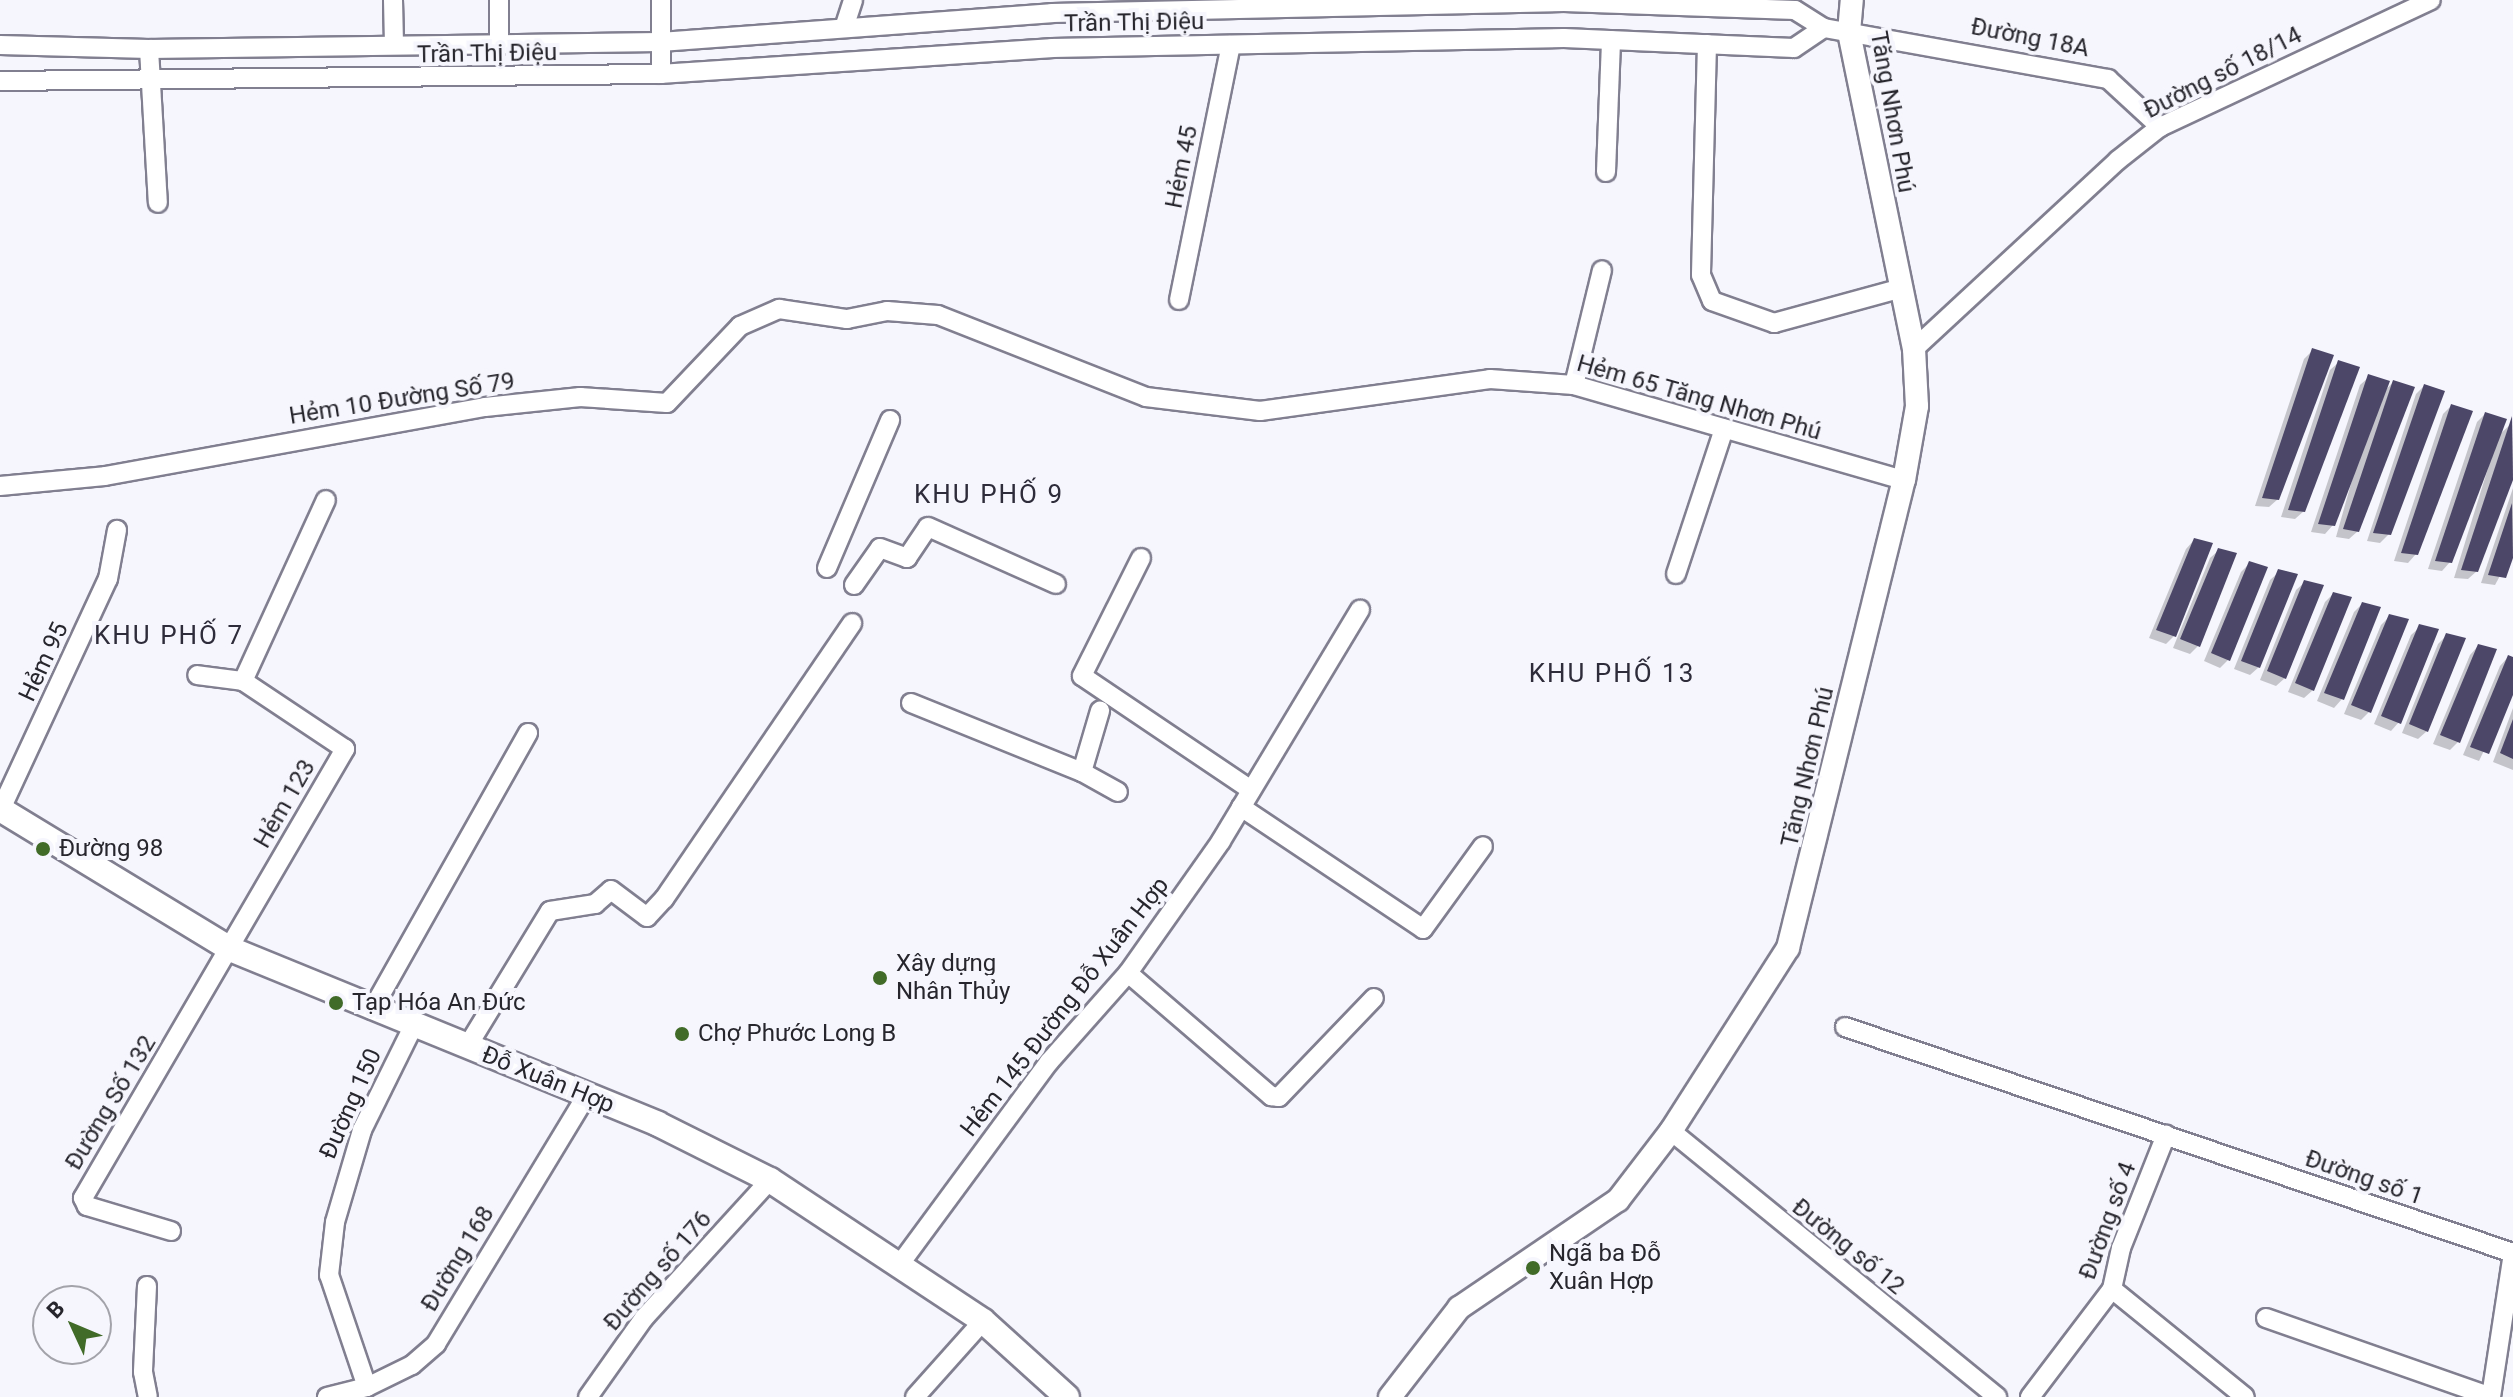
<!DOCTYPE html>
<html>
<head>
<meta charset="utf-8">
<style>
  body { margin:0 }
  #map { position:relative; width:2513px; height:1397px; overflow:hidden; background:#f6f6fd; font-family:Roboto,sans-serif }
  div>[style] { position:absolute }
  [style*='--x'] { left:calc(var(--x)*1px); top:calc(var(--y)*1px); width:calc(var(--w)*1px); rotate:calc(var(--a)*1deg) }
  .shadow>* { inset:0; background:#0003 }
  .building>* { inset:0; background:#4c4768 }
  .roads { filter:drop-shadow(2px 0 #817f90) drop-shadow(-2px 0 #817f90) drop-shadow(0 2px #817f90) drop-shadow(0 -2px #817f90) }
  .minor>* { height:18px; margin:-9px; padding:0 9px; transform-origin:9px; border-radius:9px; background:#fff }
  .tertiary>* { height:22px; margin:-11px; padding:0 11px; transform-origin:11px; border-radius:11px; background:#fff }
  .secondary>* { height:24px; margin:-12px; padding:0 12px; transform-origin:12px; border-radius:12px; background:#fff }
  .dots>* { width:22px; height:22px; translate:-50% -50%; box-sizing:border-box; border:4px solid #f6f6fd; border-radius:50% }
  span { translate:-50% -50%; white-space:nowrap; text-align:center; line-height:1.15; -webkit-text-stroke:8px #f6f6fd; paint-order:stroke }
  .street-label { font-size:24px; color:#27262d }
  .poi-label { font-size:24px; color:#27262d }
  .left { translate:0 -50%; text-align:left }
  .neighbourhood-label { font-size:26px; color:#2e2c3a; letter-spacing:2px }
  .north { position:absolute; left:32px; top:1285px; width:80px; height:80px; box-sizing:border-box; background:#f6f6fd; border:2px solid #a3a3aa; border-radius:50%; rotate:314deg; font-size:22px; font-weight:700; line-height:32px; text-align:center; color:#27262d }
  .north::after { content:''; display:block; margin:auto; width:28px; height:36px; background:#416b28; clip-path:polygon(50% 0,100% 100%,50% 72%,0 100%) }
</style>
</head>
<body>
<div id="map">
  <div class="shadow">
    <div style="clip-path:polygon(2312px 351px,2278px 499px,2269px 507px,2255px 506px,2304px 359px)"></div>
    <div style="clip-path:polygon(2339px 362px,2304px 511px,2295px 519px,2281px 517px,2330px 370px)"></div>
    <div style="clip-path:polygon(2369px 377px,2384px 392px,2393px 382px,2358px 531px,2349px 539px,2336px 537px,2356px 466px,2333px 525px,2325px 534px,2311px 532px,2360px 385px)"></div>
    <div style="clip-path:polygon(2424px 386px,2389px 534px,2380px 543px,2367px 541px,2416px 394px)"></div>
    <div style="clip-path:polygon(2451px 406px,2416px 554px,2408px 563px,2394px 561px,2443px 414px)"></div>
    <div style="clip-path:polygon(2485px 414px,2450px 562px,2442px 571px,2428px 569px,2477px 422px)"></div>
    <div style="clip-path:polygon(2512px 423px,2513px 474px,2477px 571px,2468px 579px,2454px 578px,2498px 436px)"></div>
    <div style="clip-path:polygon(2513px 488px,2513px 552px,2495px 585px,2481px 583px)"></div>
    <div style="clip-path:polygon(2194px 540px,2174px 636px,2166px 644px,2149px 638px,2186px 549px)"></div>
    <div style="clip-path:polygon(2219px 550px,2198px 646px,2190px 654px,2173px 648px,2210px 558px)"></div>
    <div style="clip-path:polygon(2249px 564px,2229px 659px,2220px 668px,2204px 661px,2241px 572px)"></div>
    <div style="clip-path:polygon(2279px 572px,2259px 667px,2250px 675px,2234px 669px,2270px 580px)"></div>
    <div style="clip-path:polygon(2305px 582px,2285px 678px,2276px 686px,2260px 680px,2296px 590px)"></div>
    <div style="clip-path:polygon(2333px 594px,2313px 690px,2304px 698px,2288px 692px,2325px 602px)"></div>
    <div style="clip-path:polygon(2362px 604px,2378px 608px,2342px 699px,2334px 708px,2317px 701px,2354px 612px)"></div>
    <div style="clip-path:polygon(2390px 616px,2369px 712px,2361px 720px,2344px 714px,2381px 625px)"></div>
    <div style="clip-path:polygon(2420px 627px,2399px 722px,2391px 731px,2374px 724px,2411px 635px)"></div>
    <div style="clip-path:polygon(2447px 635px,2427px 731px,2418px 739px,2402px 733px,2438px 644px)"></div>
    <div style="clip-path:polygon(2478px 646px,2458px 742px,2450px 750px,2433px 744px,2470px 655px)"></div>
    <div style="clip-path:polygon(2508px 657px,2513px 659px,2513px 690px,2479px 761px,2463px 755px,2500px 666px)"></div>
    <div style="clip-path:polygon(2513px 708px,2513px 770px,2493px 762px)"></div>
  </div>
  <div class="building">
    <div style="clip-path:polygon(2312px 348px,2334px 355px,2279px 500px,2262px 498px)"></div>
    <div style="clip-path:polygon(2338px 360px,2360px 367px,2305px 512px,2288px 510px)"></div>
    <div style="clip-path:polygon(2368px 374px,2390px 381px,2335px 526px,2318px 524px)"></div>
    <div style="clip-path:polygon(2393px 380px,2415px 387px,2359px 532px,2343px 529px)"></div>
    <div style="clip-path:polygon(2424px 384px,2445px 391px,2391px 535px,2373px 533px)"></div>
    <div style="clip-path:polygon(2451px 404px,2473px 411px,2418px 555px,2401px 553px)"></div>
    <div style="clip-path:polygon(2485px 412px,2507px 419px,2452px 563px,2435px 561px)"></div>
    <div style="clip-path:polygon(2512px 416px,2513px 480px,2478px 572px,2461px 570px)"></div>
    <div style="clip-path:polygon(2512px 503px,2513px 558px,2506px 578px,2488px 575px)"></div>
    <div style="clip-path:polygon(2194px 538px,2213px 543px,2176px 637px,2156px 630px)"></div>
    <div style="clip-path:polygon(2218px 548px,2237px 553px,2200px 647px,2180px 639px)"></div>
    <div style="clip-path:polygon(2249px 561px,2268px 567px,2230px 661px,2211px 653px)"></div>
    <div style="clip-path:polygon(2278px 569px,2298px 574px,2260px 668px,2241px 661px)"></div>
    <div style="clip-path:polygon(2304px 580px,2324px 585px,2286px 679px,2267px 671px)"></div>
    <div style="clip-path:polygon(2333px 592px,2352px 597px,2314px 691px,2295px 683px)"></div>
    <div style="clip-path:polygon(2362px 602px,2381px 607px,2344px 700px,2324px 693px)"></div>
    <div style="clip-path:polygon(2389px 614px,2409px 619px,2371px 713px,2351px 705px)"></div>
    <div style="clip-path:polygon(2419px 624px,2439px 629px,2401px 724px,2381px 716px)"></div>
    <div style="clip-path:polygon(2446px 633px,2466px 638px,2428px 732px,2409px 724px)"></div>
    <div style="clip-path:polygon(2478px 644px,2497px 649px,2460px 743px,2440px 735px)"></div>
    <div style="clip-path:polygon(2508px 655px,2513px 657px,2513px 695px,2489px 754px,2470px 747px)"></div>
    <div style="clip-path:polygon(2513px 719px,2513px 759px,2500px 753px)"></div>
  </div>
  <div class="roads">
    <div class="minor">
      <div style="--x:393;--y:0;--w:45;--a:88.7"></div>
      <div style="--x:499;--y:0;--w:46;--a:90"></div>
      <div style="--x:845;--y:25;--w:26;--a:-72"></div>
      <div style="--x:1707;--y:44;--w:231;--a:91.5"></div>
      <div style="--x:1701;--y:275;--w:28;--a:67"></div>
      <div style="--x:1712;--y:301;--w:66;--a:19.5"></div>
      <div style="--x:1774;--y:323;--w:129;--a:-15.3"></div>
      <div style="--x:0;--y:45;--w:149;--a:1.5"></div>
      <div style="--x:149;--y:49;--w:510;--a:-0.79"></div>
      <div style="--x:659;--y:42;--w:394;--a:-4.2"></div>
      <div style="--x:1052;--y:13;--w:512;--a:-1.23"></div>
      <div style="--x:1564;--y:2;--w:231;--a:2"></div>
      <div style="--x:1795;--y:10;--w:34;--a:32"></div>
      <div style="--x:1824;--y:28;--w:289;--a:10.2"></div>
      <div style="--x:2108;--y:79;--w:71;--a:42.7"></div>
      <div style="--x:149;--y:49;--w:154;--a:86.7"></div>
      <div style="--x:661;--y:74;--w:74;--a:-90"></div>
      <div style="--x:0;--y:81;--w:661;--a:-0.61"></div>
      <div style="--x:661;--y:74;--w:392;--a:-3.8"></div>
      <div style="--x:1052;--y:48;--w:512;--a:-1.12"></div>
      <div style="--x:1564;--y:38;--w:230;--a:2.5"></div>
      <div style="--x:1794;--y:48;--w:36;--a:-34"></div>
      <div style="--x:1606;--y:172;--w:132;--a:-87.8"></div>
      <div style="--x:1179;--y:300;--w:260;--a:-78.5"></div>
      <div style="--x:1914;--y:349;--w:278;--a:-42.8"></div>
      <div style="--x:2118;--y:160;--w:53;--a:-38.2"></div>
      <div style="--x:2160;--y:127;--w:299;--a:-25.1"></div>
      <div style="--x:1574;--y:385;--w:118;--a:-76.3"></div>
      <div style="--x:0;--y:486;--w:105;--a:-5.4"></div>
      <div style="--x:105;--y:476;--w:386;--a:-10.3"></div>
      <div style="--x:485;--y:407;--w:96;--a:-6"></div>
      <div style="--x:580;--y:397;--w:87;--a:3.9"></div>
      <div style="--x:667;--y:403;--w:106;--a:-46.5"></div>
      <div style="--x:740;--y:326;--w:43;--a:-23.6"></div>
      <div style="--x:779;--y:309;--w:69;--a:8.4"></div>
      <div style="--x:847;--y:319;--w:41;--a:-11.3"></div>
      <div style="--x:887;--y:311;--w:51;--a:4.5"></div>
      <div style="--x:938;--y:315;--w:224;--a:21.5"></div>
      <div style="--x:1146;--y:397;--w:115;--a:7"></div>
      <div style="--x:1260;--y:411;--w:232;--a:-7.9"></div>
      <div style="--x:1490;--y:379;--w:84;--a:4.1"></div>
      <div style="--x:1574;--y:385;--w:343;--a:16.1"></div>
      <div style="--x:1141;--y:558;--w:132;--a:116.6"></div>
      <div style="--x:1082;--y:676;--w:204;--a:34"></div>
      <div style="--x:827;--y:568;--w:161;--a:-66.9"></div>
      <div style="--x:1676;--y:574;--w:153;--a:-71.7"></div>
      <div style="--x:854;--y:585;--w:45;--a:-54.9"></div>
      <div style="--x:880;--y:548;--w:29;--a:20"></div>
      <div style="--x:907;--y:558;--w:37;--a:-56"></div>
      <div style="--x:928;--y:527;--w:140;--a:24"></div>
      <div style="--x:243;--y:681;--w:199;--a:-65.4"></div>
      <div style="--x:911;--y:703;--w:184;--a:22"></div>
      <div style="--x:1082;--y:772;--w:41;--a:29.1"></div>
      <div style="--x:1082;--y:772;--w:64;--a:-73.6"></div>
      <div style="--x:1241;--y:807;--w:219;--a:33.8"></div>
      <div style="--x:1423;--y:929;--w:102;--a:-54.1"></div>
      <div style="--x:1;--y:809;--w:254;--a:-65.1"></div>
      <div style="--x:108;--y:579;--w:50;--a:-79.6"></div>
      <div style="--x:1128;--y:973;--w:189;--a:40.7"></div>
      <div style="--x:1271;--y:1096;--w:8;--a:7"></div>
      <div style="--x:1279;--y:1097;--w:137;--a:-46.2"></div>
      <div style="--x:372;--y:1010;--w:318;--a:-60.6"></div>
      <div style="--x:1845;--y:1027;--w:705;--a:18.69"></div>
      <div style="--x:2513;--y:1253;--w:146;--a:98.7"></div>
      <div style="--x:467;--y:1047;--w:159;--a:-58.6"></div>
      <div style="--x:550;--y:911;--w:46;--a:-8.8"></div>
      <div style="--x:595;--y:904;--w:21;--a:-41"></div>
      <div style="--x:611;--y:890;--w:45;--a:36.9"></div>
      <div style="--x:647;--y:917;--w:25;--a:-47"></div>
      <div style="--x:664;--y:899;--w:334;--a:-55.7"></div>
      <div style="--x:1671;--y:1131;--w:421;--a:39.2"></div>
      <div style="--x:171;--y:1231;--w:88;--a:-163.4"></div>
      <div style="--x:87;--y:1206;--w:9;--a:-117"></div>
      <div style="--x:83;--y:1198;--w:520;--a:-59.74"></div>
      <div style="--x:345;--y:749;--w:123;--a:-146.3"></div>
      <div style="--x:243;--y:681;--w:46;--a:-172.6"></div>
      <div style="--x:900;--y:1264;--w:251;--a:-53.6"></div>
      <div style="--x:1049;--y:1062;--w:119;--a:-48.4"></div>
      <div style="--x:1128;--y:973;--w:161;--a:-54.8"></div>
      <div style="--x:1221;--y:841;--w:270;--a:-59"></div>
      <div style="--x:147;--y:1286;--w:86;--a:92.7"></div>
      <div style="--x:143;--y:1372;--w:25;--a:79"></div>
      <div style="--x:2112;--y:1289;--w:171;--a:39.1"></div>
      <div style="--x:2266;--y:1318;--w:238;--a:19.3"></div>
      <div style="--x:367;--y:1387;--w:118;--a:-108.7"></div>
      <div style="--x:329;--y:1275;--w:53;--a:-83.5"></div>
      <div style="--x:335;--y:1222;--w:96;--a:-73.6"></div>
      <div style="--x:362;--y:1130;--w:115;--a:-63.7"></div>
      <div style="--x:327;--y:1397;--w:41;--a:-14"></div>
      <div style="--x:367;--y:1387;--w:50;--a:-26.1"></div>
      <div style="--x:412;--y:1365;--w:32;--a:-41"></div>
      <div style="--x:436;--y:1344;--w:291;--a:-58.8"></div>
      <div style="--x:588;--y:1397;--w:97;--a:-54.7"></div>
      <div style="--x:644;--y:1318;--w:187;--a:-47.6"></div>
      <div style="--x:915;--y:1397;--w:102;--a:-48.2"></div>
      <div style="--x:2030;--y:1397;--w:136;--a:-52.8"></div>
      <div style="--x:2112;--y:1289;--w:42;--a:-77.6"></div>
      <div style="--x:2121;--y:1248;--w:122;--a:-68.3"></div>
    </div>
    <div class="tertiary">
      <div style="--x:1390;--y:1397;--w:113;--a:-52.2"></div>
      <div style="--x:1459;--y:1308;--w:192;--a:-34.2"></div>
      <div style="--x:1618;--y:1200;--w:87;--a:-52.5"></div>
      <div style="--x:1671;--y:1131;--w:217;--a:-57.4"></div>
      <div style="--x:1788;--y:948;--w:482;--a:-76.1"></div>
      <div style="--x:1904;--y:480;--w:75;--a:-80"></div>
      <div style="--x:1917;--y:406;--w:57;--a:-93"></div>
      <div style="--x:1914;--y:349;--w:324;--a:-101.6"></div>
      <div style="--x:1849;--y:32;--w:32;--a:-85"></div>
    </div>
    <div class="secondary">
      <div style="--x:0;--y:809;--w:269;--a:31.3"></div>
      <div style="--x:230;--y:949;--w:462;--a:22.2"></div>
      <div style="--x:658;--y:1124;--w:125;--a:26.6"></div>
      <div style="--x:770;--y:1180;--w:255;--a:33.5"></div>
      <div style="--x:983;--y:1321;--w:113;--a:42.1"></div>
    </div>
  </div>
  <div class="dots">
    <div style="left:43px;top:849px;background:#416b28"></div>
    <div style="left:880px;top:978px;background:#416b28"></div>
    <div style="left:336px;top:1003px;background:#416b28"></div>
    <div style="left:682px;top:1034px;background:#416b28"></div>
    <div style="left:1533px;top:1268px;background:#416b28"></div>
  </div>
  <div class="street-label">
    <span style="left:1134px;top:23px;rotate:-1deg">Trần Thị Điệu</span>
    <span style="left:2030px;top:38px;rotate:11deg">Đường 18A</span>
    <span style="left:487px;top:54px;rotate:-1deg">Trần Thị Điệu</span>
    <span style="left:2223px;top:73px;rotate:-27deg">Đường số 18/14</span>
    <span style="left:1892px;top:112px;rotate:80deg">Tăng Nhơn Phú</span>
    <span style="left:1182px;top:167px;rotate:-79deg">Hẻm 45</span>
    <span style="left:1699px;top:398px;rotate:16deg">Hẻm 65 Tăng Nhơn Phú</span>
    <span style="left:402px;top:399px;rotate:-9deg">Hẻm 10 Đường Số 79</span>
    <span style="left:44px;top:662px;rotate:-65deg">Hẻm 95</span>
    <span style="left:1808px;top:767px;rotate:-77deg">Tăng Nhơn Phú</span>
    <span style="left:285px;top:804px;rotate:-60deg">Hẻm 123</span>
    <span style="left:1065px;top:1007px;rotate:-52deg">Hẻm 145 Đường Đỗ Xuân Hợp</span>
    <span style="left:548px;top:1080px;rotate:22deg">Đỗ Xuân Hợp</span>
    <span style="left:111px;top:1103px;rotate:-59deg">Đường Số 132</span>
    <span style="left:351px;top:1104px;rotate:-66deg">Đường 150</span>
    <span style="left:2364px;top:1178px;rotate:19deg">Đường số 1</span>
    <span style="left:2108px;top:1221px;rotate:-70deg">Đường số 4</span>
    <span style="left:1848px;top:1247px;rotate:39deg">Đường số 12</span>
    <span style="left:458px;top:1259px;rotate:-59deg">Đường 168</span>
    <span style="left:658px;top:1271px;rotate:-49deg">Đường số 176</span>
  </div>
  <div class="poi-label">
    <span class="left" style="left:59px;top:849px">Đường 98</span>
    <span class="left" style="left:896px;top:978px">Xây dựng<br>Nhân Thủy</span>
    <span class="left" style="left:352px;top:1003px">Tạp Hóa An Đức</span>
    <span class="left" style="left:698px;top:1034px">Chợ Phước Long B</span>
    <span class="left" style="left:1549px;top:1268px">Ngã ba Đỗ<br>Xuân Hợp</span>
  </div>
  <div class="neighbourhood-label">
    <span style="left:989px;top:495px">KHU PHỐ 9</span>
    <span style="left:169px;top:636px">KHU PHỐ 7</span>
    <span style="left:1612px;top:674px">KHU PHỐ 13</span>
  </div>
  <div class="north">B</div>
</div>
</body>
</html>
